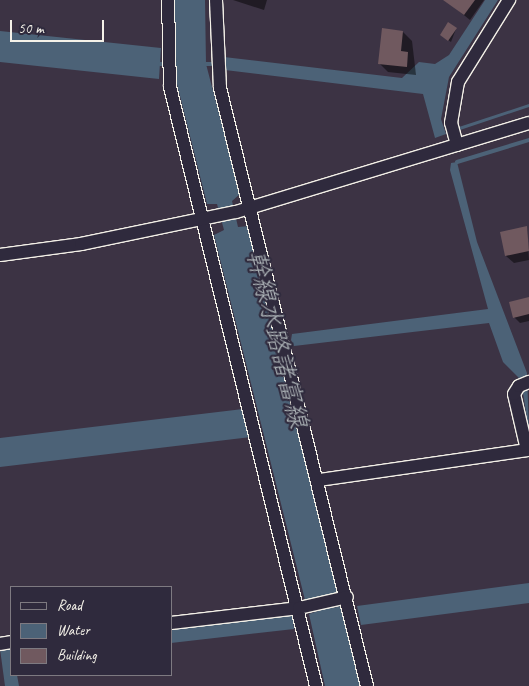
<!DOCTYPE html>
<html>
<head>
<meta charset="utf-8">
<style>
  body { margin:0 }
  #map { position:relative; width:529px; height:686px; overflow:hidden; background:#3c3344; font-family:Caveat,"Klee One",sans-serif }
  div>[style] { position:absolute }
  [style*='--x'] { left:calc(var(--x)*1px); top:calc(var(--y)*1px); width:calc(var(--w)*1px); rotate:calc(var(--a)*1deg) }
  .water>* { inset:0; background:#4c6277 }
  .shadow>* { inset:0; background:#0007 }
  .stream>* { height:4px; margin:-2px; padding:0 2px; transform-origin:2px; border-radius:2px; background:#4c6277 }
  .building>* { inset:0; background:#70595f }
  .roads { filter:drop-shadow(1px 0 #f4f1e8) drop-shadow(-1px 0 #f4f1e8) drop-shadow(0 1px #f4f1e8) drop-shadow(0 -1px #f4f1e8) }
  .minor>* { height:12px; margin:-6px; padding:0 6px; transform-origin:6px; border-radius:6px; background:#2f2a3d }
  span { translate:-50% -50%; white-space:nowrap; text-align:center; line-height:1.15; -webkit-text-stroke:4.5px #2f2a3d; paint-order:stroke }
  .water-label { font-size:26px; color:#b1b8bb; font-style:italic }
  .legend { position:absolute; left:10px; top:586px; width:162px; height:90px; box-sizing:border-box; background:#2f2a3d; border:1px solid #7e7a81; margin:0; padding:6px 9px; list-style:none; font-size:15px; color:#f4f1e8 }
  .legend li { display:flex; align-items:center; gap:10px; height:25px }
  .legend b { width:25px; border:1px solid #7e7a81 }
  .scale { position:absolute; left:10px; top:20px; width:94px; height:22px; box-sizing:border-box; border:2px solid #f4f1e8; border-top:0; padding-left:6px; font-size:15px; line-height:18px; white-space:nowrap; color:#f4f1e8; -webkit-text-stroke:4px #2f2a3d; paint-order:stroke }
</style>
</head>
<body>
<div id="map">
  <div class="water">
    <div style="clip-path:polygon(174px 0,205px 0,206px 64px,240px 194px,232px 201px,238px 227px,250px 226px,338px 592px,328px 595px,332px 608px,342px 606px,360px 686px,325px 686px,309px 614px,318px 611px,314px 598px,305px 600px,214px 235px,224px 230px,217px 204px,207px 204px,177px 84px)"></div>
    <div style="clip-path:polygon(485px 0,498px 0,449px 77px,441px 119px,446px 134px,435px 138px,423px 94px,225px 70px,224px 57px,402px 78px,419px 62px,435px 64px,449px 55px)"></div>
    <div style="clip-path:polygon(0 31px,161px 48px,159px 79px,0 62px)"></div>
    <div style="clip-path:polygon(529px 104px,529px 107px,460px 130px,459px 127px)"></div>
    <div style="clip-path:polygon(457px 162px,477px 242px,527px 373px,529px 431px,521px 380px,503px 362px,489px 323px,294px 346px,291px 340px,292px 334px,488px 309px,450px 170px,451px 163px)"></div>
    <div style="clip-path:polygon(243px 409px,251px 437px,0 467px,0 438px)"></div>
    <div style="clip-path:polygon(529px 583px,529px 603px,361px 625px,357px 606px)"></div>
    <div style="clip-path:polygon(292px 614px,294px 629px,171px 643px,171px 629px)"></div>
    <div style="clip-path:polygon(11px 648px,11px 675px,17px 675px,19px 686px,5px 686px,0 649px)"></div>
  </div>
  <div class="shadow">
    <div style="clip-path:polygon(233px 0,267px 0,264px 10px)"></div>
    <div style="clip-path:polygon(451px 0,484px 0,470px 20px,449px 3px)"></div>
    <div style="clip-path:polygon(456px 29px,451px 42px,444px 37px)"></div>
    <div style="clip-path:polygon(403px 32px,412px 41px,416px 75px,388px 72px,379px 63px)"></div>
    <div style="clip-path:polygon(527px 227px,529px 260px,514px 263px,506px 256px)"></div>
    <div style="clip-path:polygon(529px 299px,529px 321px,520px 323px,514px 317px)"></div>
  </div>
  <div class="stream">
    <div style="--x:160;--y:64;--w:16;--a:0"></div>
    <div style="--x:206;--y:64;--w:10;--a:0"></div>
    <div style="--x:457;--y:162;--w:75;--a:-17"></div>
  </div>
  <div class="building">
    <div style="clip-path:polygon(443px 0,475px 0,464px 15px)"></div>
    <div style="clip-path:polygon(448px 22px,457px 28px,448px 41px,440px 35px)"></div>
    <div style="clip-path:polygon(382px 28px,403px 31px,401px 51px,408px 52px,407px 67px,378px 64px)"></div>
    <div style="clip-path:polygon(527px 226px,529px 251px,505px 256px,500px 232px)"></div>
    <div style="clip-path:polygon(529px 297px,529px 314px,513px 318px,509px 302px)"></div>
  </div>
  <div class="roads">
    <div class="minor">
      <div style="--x:168;--y:0;--w:87;--a:88.7"></div>
      <div style="--x:170;--y:87;--w:617;--a:76.3"></div>
      <div style="--x:216;--y:0;--w:88;--a:87.4"></div>
      <div style="--x:220;--y:88;--w:616;--a:76.19"></div>
      <div style="--x:457;--y:145;--w:23;--a:-105"></div>
      <div style="--x:451;--y:123;--w:42;--a:-80.3"></div>
      <div style="--x:458;--y:82;--w:97;--a:-58.1"></div>
      <div style="--x:0;--y:255;--w:82;--a:-7.7"></div>
      <div style="--x:81;--y:244;--w:158;--a:-11.7"></div>
      <div style="--x:236;--y:212;--w:306;--a:-16.9"></div>
      <div style="--x:319;--y:480;--w:210;--a:-8.2"></div>
      <div style="--x:527;--y:450;--w:57;--a:-103.1"></div>
      <div style="--x:514;--y:394;--w:9;--a:-58"></div>
      <div style="--x:519;--y:386;--w:11;--a:-22"></div>
      <div style="--x:171;--y:623;--w:129;--a:-6.7"></div>
      <div style="--x:299;--y:608;--w:49;--a:-12.9"></div>
      <div style="--x:0;--y:644;--w:11;--a:-10"></div>
    </div>
  </div>
  <div class="water-label">
    <span style="left:277px;top:339px;rotate:76deg">幹線水路諸富線</span>
  </div>
  <ul class="legend">
  <li><b style="height:6px;background:#2f2a3d"></b>Road</li>
  <li><b style="height:14px;background:#4c6277"></b>Water</li>
  <li><b style="height:14px;background:#70595f"></b>Building</li>
  </ul>
  <div class="scale">50 m</div>
</div>
</body>
</html>
